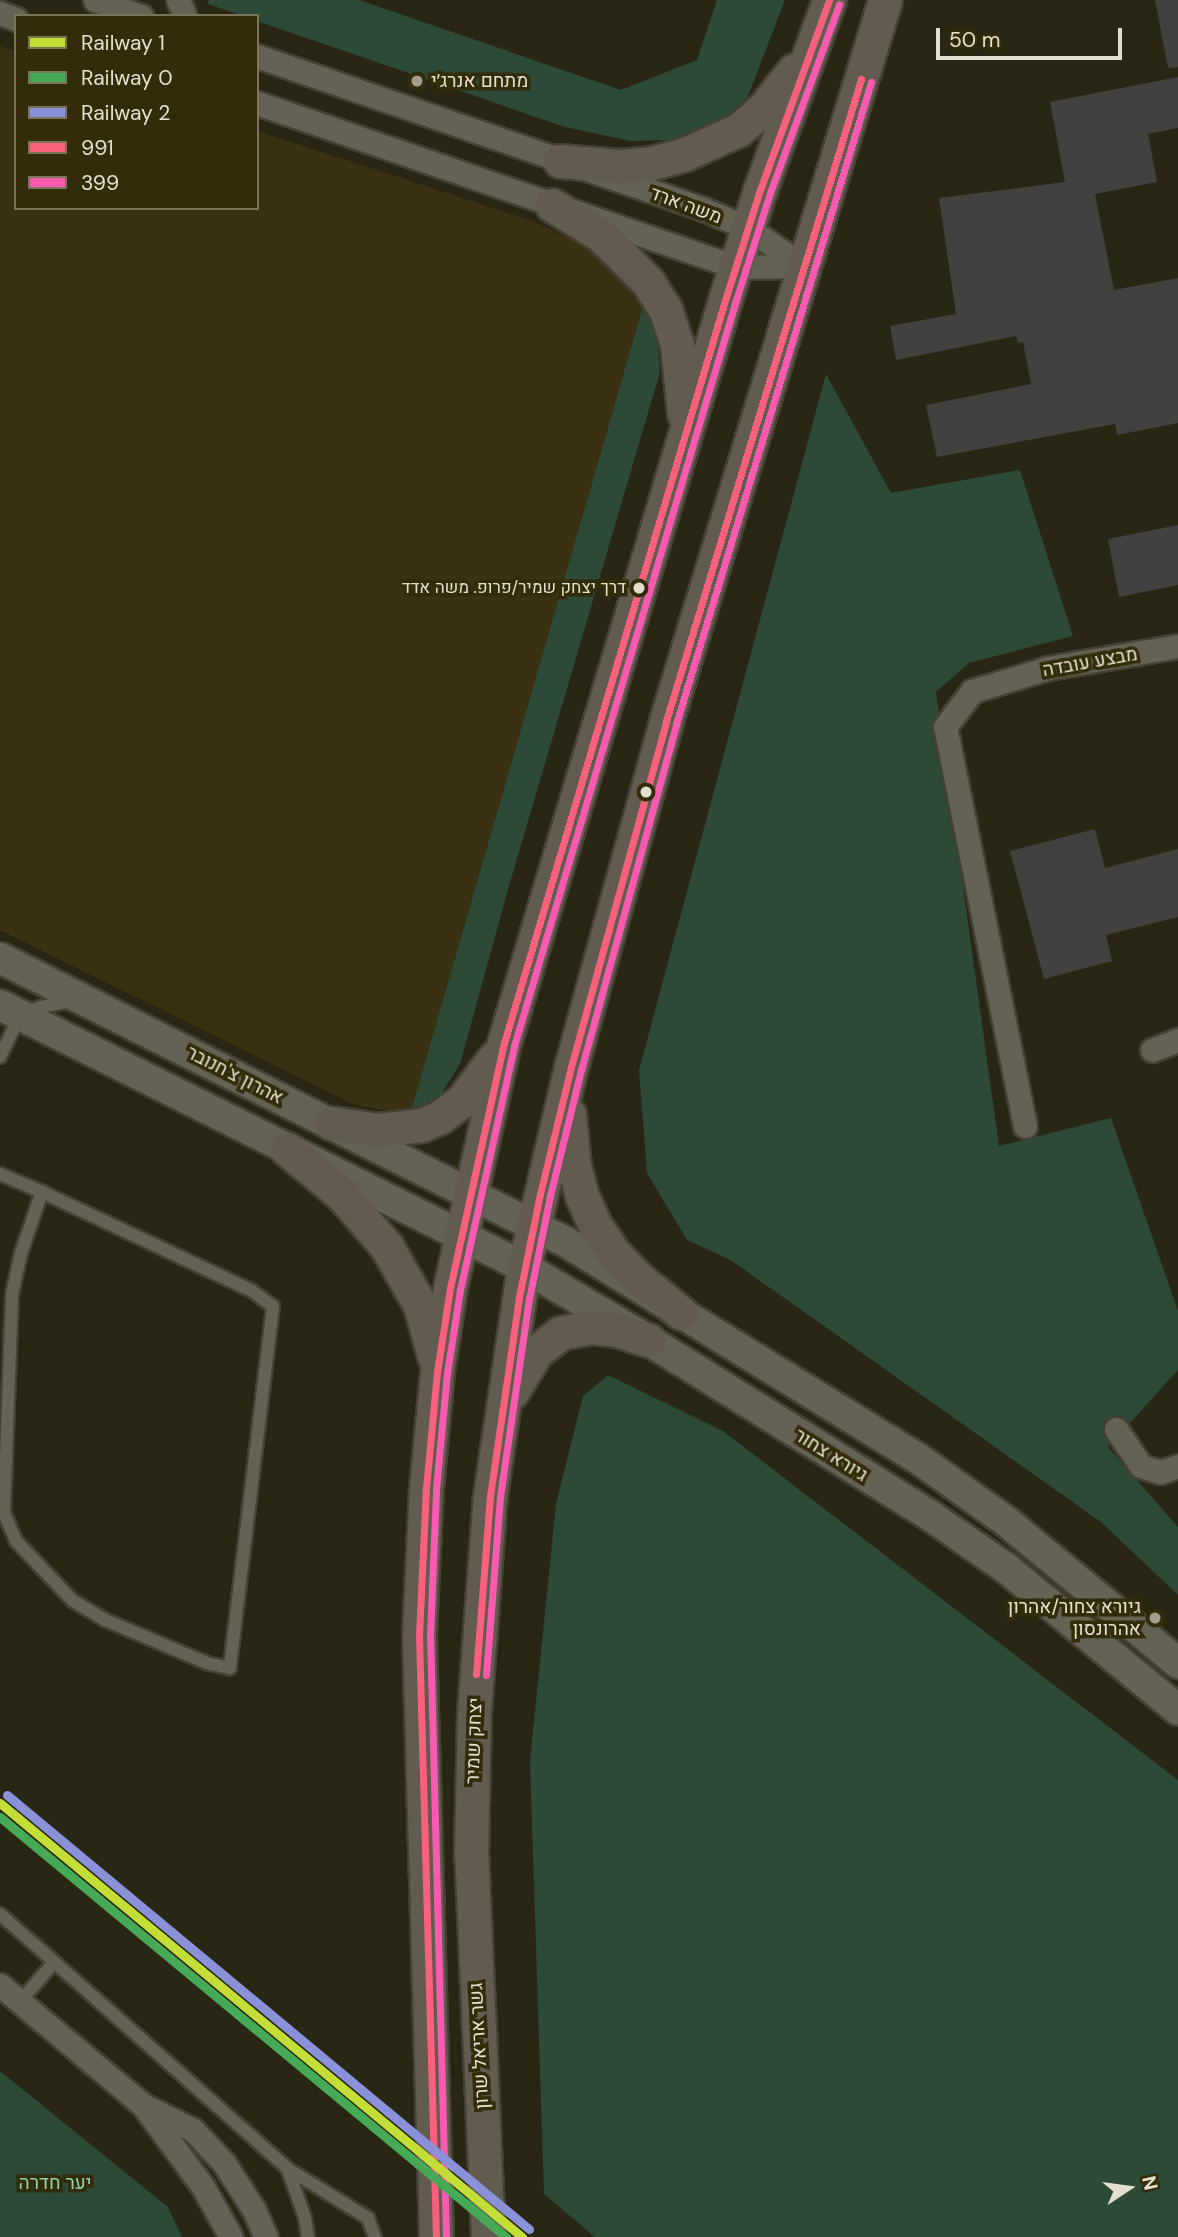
<!DOCTYPE html>
<html>
<head>
<meta charset="utf-8">
<style>
  body { margin:0 }
  #map { position:relative; width:1178px; height:2237px; overflow:hidden; background:#2a2614; font-family:"DM Sans",Heebo,sans-serif }
  div>[style] { position:absolute }
  [style*='--x'] { left:calc(var(--x)*1px); top:calc(var(--y)*1px); width:calc(var(--w)*1px); rotate:calc(var(--a)*1deg) }
  .green>* { inset:0; background:#2d4937 }
  .sand>* { inset:0; background:#3a3113 }
  .building>* { inset:0; background:#43413f }
  .roads { filter:drop-shadow(2px 0 #454134) drop-shadow(-2px 0 #454134) drop-shadow(0 2px #454134) drop-shadow(0 -2px #454134) }
  .service>* { height:12px; margin:-6px; padding:0 6px; transform-origin:6px; border-radius:6px; background:#646255 }
  .minor>* { height:23px; margin:-11.5px; padding:0 11.5px; transform-origin:11.5px; border-radius:11.5px; background:#646255 }
  .tertiary>* { height:30px; margin:-15px; padding:0 15px; transform-origin:15px; border-radius:15px; background:#646255 }
  .secondary>* { height:33px; margin:-16.5px; padding:0 16.5px; transform-origin:16.5px; border-radius:16.5px; background:#625c50 }
  .bus-1>* { height:7px; margin:-3.5px; padding:0 3.5px; transform-origin:3.5px; border-radius:3.5px; background:#f8607d }
  .bus-2>* { height:7px; margin:-3.5px; padding:0 3.5px; transform-origin:3.5px; border-radius:3.5px; background:#f75aaf }
  .rail-1>* { height:9px; margin:-4.5px; padding:0 4.5px; transform-origin:4.5px; border-radius:4.5px; background:#c3df37 }
  .rail-2>* { height:9px; margin:-4.5px; padding:0 4.5px; transform-origin:4.5px; border-radius:4.5px; background:#45a955 }
  .rail-3>* { height:9px; margin:-4.5px; padding:0 4.5px; transform-origin:4.5px; border-radius:4.5px; background:#8991d9 }
  .dots>* { width:19px; height:19px; translate:-50% -50%; box-sizing:border-box; border:4px solid #332c0b; border-radius:50% }
  span { translate:-50% -50%; white-space:nowrap; text-align:center; line-height:1.15; -webkit-text-stroke:7px #332c0b; paint-order:stroke }
  .bus-label { font-size:17px; color:#e4e0ce }
  .right { translate:-100% -50%; text-align:right }
  .poi-label { font-size:19px; color:#e4e0ce }
  .left { translate:0 -50%; text-align:left }
  .street-label { font-size:19px; color:#e4e0ce }
  .park-label { font-size:19px; color:#92d1af }
  .legend { position:absolute; left:14px; top:14px; width:245px; height:196px; box-sizing:border-box; background:#332c0b; border:2px solid #7a7459; margin:0; padding:9px 12px; list-style:none; font-size:21px; color:#e4e0ce }
  .legend li { display:flex; align-items:center; gap:14px; height:35px }
  .legend b { width:35px; border:2px solid #7a7459 }
  .north { position:absolute; left:1094px; top:2153px; width:70px; height:70px; -webkit-text-stroke:5px #332c0b; paint-order:stroke; rotate:77deg; font-size:19px; font-weight:700; line-height:28px; text-align:center; color:#e4e0ce }
  .north::after { content:''; display:block; margin:auto; width:24px; height:32px; background:#e4e0ce; clip-path:polygon(50% 0,100% 100%,50% 72%,0 100%) }
  .scale { position:absolute; left:936px; top:28px; width:186px; height:32px; box-sizing:border-box; border:4px solid #e4e0ce; border-top:0; padding-left:9px; font-size:21px; line-height:24px; white-space:nowrap; color:#e4e0ce; -webkit-text-stroke:5px #332c0b; paint-order:stroke }
</style>
</head>
<body>
<div id="map">
  <div class="green">
    <div style="clip-path:polygon(209px 0,359px 0,621px 90px,697px 60px,717px 0,785px 0,748px 96px,718px 126px,671px 140px,631px 141px,565px 127px,257px 21px,257px 16px,243px 16px,208px 4px)"></div>
    <div style="clip-path:polygon(644px 302px,657px 334px,660px 372px,509px 886px,460px 1064px,440px 1096px,410px 1114px)"></div>
    <div style="clip-path:polygon(826px 374px,891px 493px,1020px 470px,1073px 636px,969px 663px,936px 692px,999px 1146px,1111px 1118px,1178px 1311px,1178px 1370px,1108px 1447px,1178px 1527px,1178px 1595px,1101px 1522px,732px 1261px,687px 1240px,647px 1173px,639px 1070px)"></div>
    <div style="clip-path:polygon(608px 1375px,723px 1431px,1178px 1780px,1178px 2237px,595px 2237px,544px 2194px,530px 1761px,556px 1504px,583px 1396px)"></div>
    <div style="clip-path:polygon(0 2071px,168px 2207px,182px 2237px,0 2237px)"></div>
  </div>
  <div class="sand">
    <div style="clip-path:polygon(0 46px,16px 51px,16px 208px,257px 208px,257px 131px,530px 220px,583px 244px,623px 276px,644px 302px,410px 1114px,355px 1105px,0 930px)"></div>
  </div>
  <div class="building">
    <div style="clip-path:polygon(1155px 0,1178px 0,1178px 67px,1168px 68px)"></div>
    <div style="clip-path:polygon(1178px 77px,1178px 128px,1148px 134px,1157px 182px,1095px 194px,1114px 290px,1178px 278px,1178px 423px,1117px 435px,1115px 424px,937px 457px,926px 405px,1031px 384px,1023px 342px,1018px 343px,1016px 336px,896px 360px,890px 326px,956px 314px,939px 198px,1065px 182px,1050px 102px)"></div>
    <div style="clip-path:polygon(1178px 525px,1178px 585px,1119px 597px,1108px 539px)"></div>
    <div style="clip-path:polygon(1095px 829px,1105px 868px,1178px 849px,1178px 917px,1106px 935px,1112px 961px,1044px 979px,1010px 851px)"></div>
  </div>
  <div class="roads">
    <div class="service">
      <div style="--x:0;--y:1057;--w:47;--a:-64.5"></div>
      <div style="--x:20;--y:1015;--w:22;--a:-21"></div>
      <div style="--x:41;--y:1007;--w:33;--a:-11"></div>
      <div style="--x:0;--y:1174;--w:46;--a:23.2"></div>
      <div style="--x:42;--y:1192;--w:232;--a:25.2"></div>
      <div style="--x:252;--y:1291;--w:26;--a:36"></div>
      <div style="--x:273;--y:1306;--w:365;--a:96.8"></div>
      <div style="--x:230;--y:1668;--w:24;--a:-168"></div>
      <div style="--x:207;--y:1663;--w:111;--a:-157.1"></div>
      <div style="--x:105;--y:1620;--w:37;--a:-149"></div>
      <div style="--x:73;--y:1601;--w:83;--a:-133.5"></div>
      <div style="--x:16;--y:1541;--w:30;--a:-113"></div>
      <div style="--x:4;--y:1513;--w:219;--a:-87.9"></div>
      <div style="--x:12;--y:1294;--w:42;--a:-77.6"></div>
      <div style="--x:21;--y:1253;--w:65;--a:-71"></div>
      <div style="--x:0;--y:1914;--w:385;--a:41.5"></div>
      <div style="--x:288;--y:2169;--w:94;--a:31.5"></div>
      <div style="--x:368;--y:2218;--w:20;--a:70"></div>
      <div style="--x:20;--y:2002;--w:52;--a:-49.6"></div>
      <div style="--x:288;--y:2170;--w:51;--a:70.5"></div>
      <div style="--x:305;--y:2218;--w:19;--a:81"></div>
    </div>
    <div class="minor">
      <div style="--x:95;--y:0;--w:49;--a:19.2"></div>
      <div style="--x:178;--y:0;--w:17;--a:66"></div>
      <div style="--x:0;--y:13;--w:17;--a:21"></div>
      <div style="--x:257;--y:56;--w:472;--a:18.9"></div>
      <div style="--x:703;--y:209;--w:49;--a:22.9"></div>
      <div style="--x:748;--y:228;--w:67;--a:34.6"></div>
      <div style="--x:257;--y:103;--w:506;--a:18.9"></div>
      <div style="--x:736;--y:267;--w:67;--a:-0.9"></div>
      <div style="--x:1152;--y:1050;--w:28;--a:-21"></div>
      <div style="--x:1025;--y:1126;--w:407;--a:-101.3"></div>
      <div style="--x:945;--y:727;--w:45;--a:-53.1"></div>
      <div style="--x:972;--y:691;--w:79;--a:-16.8"></div>
      <div style="--x:1048;--y:668;--w:132;--a:-9.6"></div>
      <div style="--x:1116;--y:1429;--w:45;--a:56"></div>
      <div style="--x:1141;--y:1466;--w:20;--a:18"></div>
      <div style="--x:1160;--y:1472;--w:19;--a:-18"></div>
      <div style="--x:0;--y:1985;--w:187;--a:40"></div>
      <div style="--x:143;--y:2105;--w:102;--a:53.8"></div>
      <div style="--x:203;--y:2187;--w:57;--a:60.8"></div>
      <div style="--x:147;--y:2107;--w:51;--a:26.6"></div>
      <div style="--x:193;--y:2130;--w:45;--a:46.8"></div>
      <div style="--x:224;--y:2163;--w:56;--a:57.4"></div>
      <div style="--x:254;--y:2210;--w:30;--a:66"></div>
    </div>
    <div class="tertiary">
      <div style="--x:0;--y:958;--w:633;--a:26.65"></div>
      <div style="--x:566;--y:1242;--w:411;--a:31.6"></div>
      <div style="--x:916;--y:1457;--w:112;--a:35.5"></div>
      <div style="--x:1007;--y:1522;--w:222;--a:39.5"></div>
      <div style="--x:0;--y:1005;--w:586;--a:26.57"></div>
      <div style="--x:524;--y:1267;--w:144;--a:30.5"></div>
      <div style="--x:648;--y:1340;--w:335;--a:31.9"></div>
      <div style="--x:932;--y:1517;--w:90;--a:34.6"></div>
      <div style="--x:1006;--y:1568;--w:223;--a:39.5"></div>
    </div>
    <div class="secondary">
      <div style="--x:560;--y:161;--w:59;--a:4.8"></div>
      <div style="--x:619;--y:166;--w:33;--a:-5"></div>
      <div style="--x:652;--y:163;--w:34;--a:-15"></div>
      <div style="--x:685;--y:154;--w:58;--a:-24.4"></div>
      <div style="--x:738;--y:130;--w:34;--a:-40"></div>
      <div style="--x:764;--y:108;--w:48;--a:-51.7"></div>
      <div style="--x:552;--y:205;--w:59;--a:31.8"></div>
      <div style="--x:602;--y:236;--w:65;--a:45"></div>
      <div style="--x:648;--y:282;--w:34;--a:58"></div>
      <div style="--x:666;--y:311;--w:36;--a:72"></div>
      <div style="--x:677;--y:345;--w:69;--a:84.2"></div>
      <div style="--x:569;--y:1114;--w:52;--a:84.5"></div>
      <div style="--x:574;--y:1166;--w:31;--a:75"></div>
      <div style="--x:582;--y:1196;--w:32;--a:66"></div>
      <div style="--x:595;--y:1225;--w:32;--a:56"></div>
      <div style="--x:613;--y:1252;--w:36;--a:46"></div>
      <div style="--x:638;--y:1278;--w:55;--a:39.1"></div>
      <div style="--x:331;--y:1123;--w:48;--a:8.5"></div>
      <div style="--x:378;--y:1130;--w:44;--a:-6.5"></div>
      <div style="--x:422;--y:1125;--w:20;--a:-24"></div>
      <div style="--x:440;--y:1117;--w:26;--a:-36"></div>
      <div style="--x:461;--y:1102;--w:56;--a:-52.9"></div>
      <div style="--x:287;--y:1149;--w:72;--a:39.9"></div>
      <div style="--x:342;--y:1195;--w:69;--a:49.1"></div>
      <div style="--x:387;--y:1247;--w:67;--a:60.4"></div>
      <div style="--x:420;--y:1305;--w:53;--a:74.6"></div>
      <div style="--x:512;--y:1392;--w:47;--a:-59"></div>
      <div style="--x:536;--y:1352;--w:31;--a:-38"></div>
      <div style="--x:560;--y:1333;--w:33;--a:-11"></div>
      <div style="--x:592;--y:1327;--w:25;--a:7"></div>
      <div style="--x:617;--y:1330;--w:33;--a:18"></div>
      <div style="--x:436;--y:2237;--w:602;--a:-91.62"></div>
      <div style="--x:419;--y:1635;--w:147;--a:-87.3"></div>
      <div style="--x:426;--y:1488;--w:117;--a:-84.6"></div>
      <div style="--x:437;--y:1372;--w:85;--a:-81.2"></div>
      <div style="--x:450;--y:1288;--w:251;--a:-77.6"></div>
      <div style="--x:504;--y:1043;--w:778;--a:-73.43"></div>
      <div style="--x:726;--y:297;--w:112;--a:-72.4"></div>
      <div style="--x:760;--y:190;--w:202;--a:-70"></div>
      <div style="--x:488;--y:2237;--w:382;--a:-92.5"></div>
      <div style="--x:471;--y:1855;--w:143;--a:-88.8"></div>
      <div style="--x:474;--y:1712;--w:217;--a:-85.8"></div>
      <div style="--x:490;--y:1496;--w:232;--a:-81.6"></div>
      <div style="--x:524;--y:1267;--w:205;--a:-76.8"></div>
      <div style="--x:571;--y:1067;--w:359;--a:-74.6"></div>
      <div style="--x:666;--y:721;--w:754;--a:-73.1"></div>
    </div>
  </div>
  <div class="bus-1">
    <div style="--x:476;--y:1674;--w:179;--a:-85.5"></div>
    <div style="--x:490;--y:1496;--w:201;--a:-81.7"></div>
    <div style="--x:519;--y:1297;--w:105;--a:-78.5"></div>
    <div style="--x:540;--y:1194;--w:131;--a:-76.3"></div>
    <div style="--x:571;--y:1067;--w:359;--a:-74.6"></div>
    <div style="--x:666;--y:721;--w:671;--a:-73.1"></div>
    <div style="--x:436;--y:2237;--w:602;--a:-91.62"></div>
    <div style="--x:419;--y:1635;--w:147;--a:-87.3"></div>
    <div style="--x:426;--y:1488;--w:117;--a:-84.6"></div>
    <div style="--x:437;--y:1372;--w:85;--a:-81.2"></div>
    <div style="--x:450;--y:1288;--w:251;--a:-77.6"></div>
    <div style="--x:504;--y:1043;--w:778;--a:-73.43"></div>
    <div style="--x:726;--y:297;--w:112;--a:-72.4"></div>
    <div style="--x:760;--y:190;--w:202;--a:-70"></div>
  </div>
  <div class="bus-2">
    <div style="--x:486;--y:1675;--w:179;--a:-85.5"></div>
    <div style="--x:500;--y:1497;--w:200;--a:-81.7"></div>
    <div style="--x:529;--y:1299;--w:105;--a:-78.5"></div>
    <div style="--x:550;--y:1196;--w:130;--a:-76.2"></div>
    <div style="--x:581;--y:1070;--w:359;--a:-74.6"></div>
    <div style="--x:676;--y:724;--w:671;--a:-73.1"></div>
    <div style="--x:446;--y:2237;--w:602;--a:-91.52"></div>
    <div style="--x:430;--y:1635;--w:146;--a:-87.6"></div>
    <div style="--x:436;--y:1489;--w:117;--a:-84.6"></div>
    <div style="--x:447;--y:1373;--w:84;--a:-81.1"></div>
    <div style="--x:460;--y:1290;--w:250;--a:-77.5"></div>
    <div style="--x:514;--y:1046;--w:778;--a:-73.43"></div>
    <div style="--x:736;--y:300;--w:112;--a:-72.4"></div>
    <div style="--x:770;--y:193;--w:201;--a:-69.9"></div>
  </div>
  <div class="rail-1">
    <div style="--x:0;--y:1803;--w:679;--a:39.74"></div>
  </div>
  <div class="rail-2">
    <div style="--x:0;--y:1817;--w:658;--a:39.69"></div>
  </div>
  <div class="rail-3">
    <div style="--x:7;--y:1795;--w:679;--a:39.74"></div>
  </div>
  <div class="dots">
    <div style="left:417px;top:81px;background:#a39f8d"></div>
    <div style="left:639px;top:588px;background:#e4e0ce"></div>
    <div style="left:646px;top:792px;background:#e4e0ce"></div>
    <div style="left:1155px;top:1618px;background:#a39f8d"></div>
  </div>
  <div class="bus-label">
    <span class="right" style="left:626px;top:588px">דרך יצחק שמיר/פרופ. משה אדד</span>
  </div>
  <div class="poi-label">
    <span class="left" style="left:431px;top:81px">מתחם אנרג׳י</span>
    <span class="right" style="left:1141px;top:1618px">גיורא צחור/אהרון<br>אהרונסון</span>
  </div>
  <div class="street-label">
    <span style="left:686px;top:205px;rotate:20deg">משה ארד</span>
    <span style="left:1090px;top:662px;rotate:-10deg">מבצע עובדה</span>
    <span style="left:235px;top:1075px;rotate:27deg">אהרון צ'חנובר</span>
    <span style="left:831px;top:1455px;rotate:32deg">גיורא צחור</span>
    <span style="left:474px;top:1741px;rotate:-88deg">יצחק שמיר</span>
    <span style="left:479px;top:2046px;rotate:-93deg">גשר אריאל שרון</span>
  </div>
  <div class="park-label">
    <span style="left:55px;top:2183px">יער חדרה</span>
  </div>
  <ul class="legend">
  <li><b style="height:9px;background:#c3df37"></b>Railway 1</li>
  <li><b style="height:9px;background:#45a955"></b>Railway 0</li>
  <li><b style="height:9px;background:#8991d9"></b>Railway 2</li>
  <li><b style="height:9px;background:#f8607d"></b>991</li>
  <li><b style="height:9px;background:#f75aaf"></b>399</li>
  </ul>
  <div class="north">N</div>
  <div class="scale">50 m</div>
</div>
</body>
</html>
